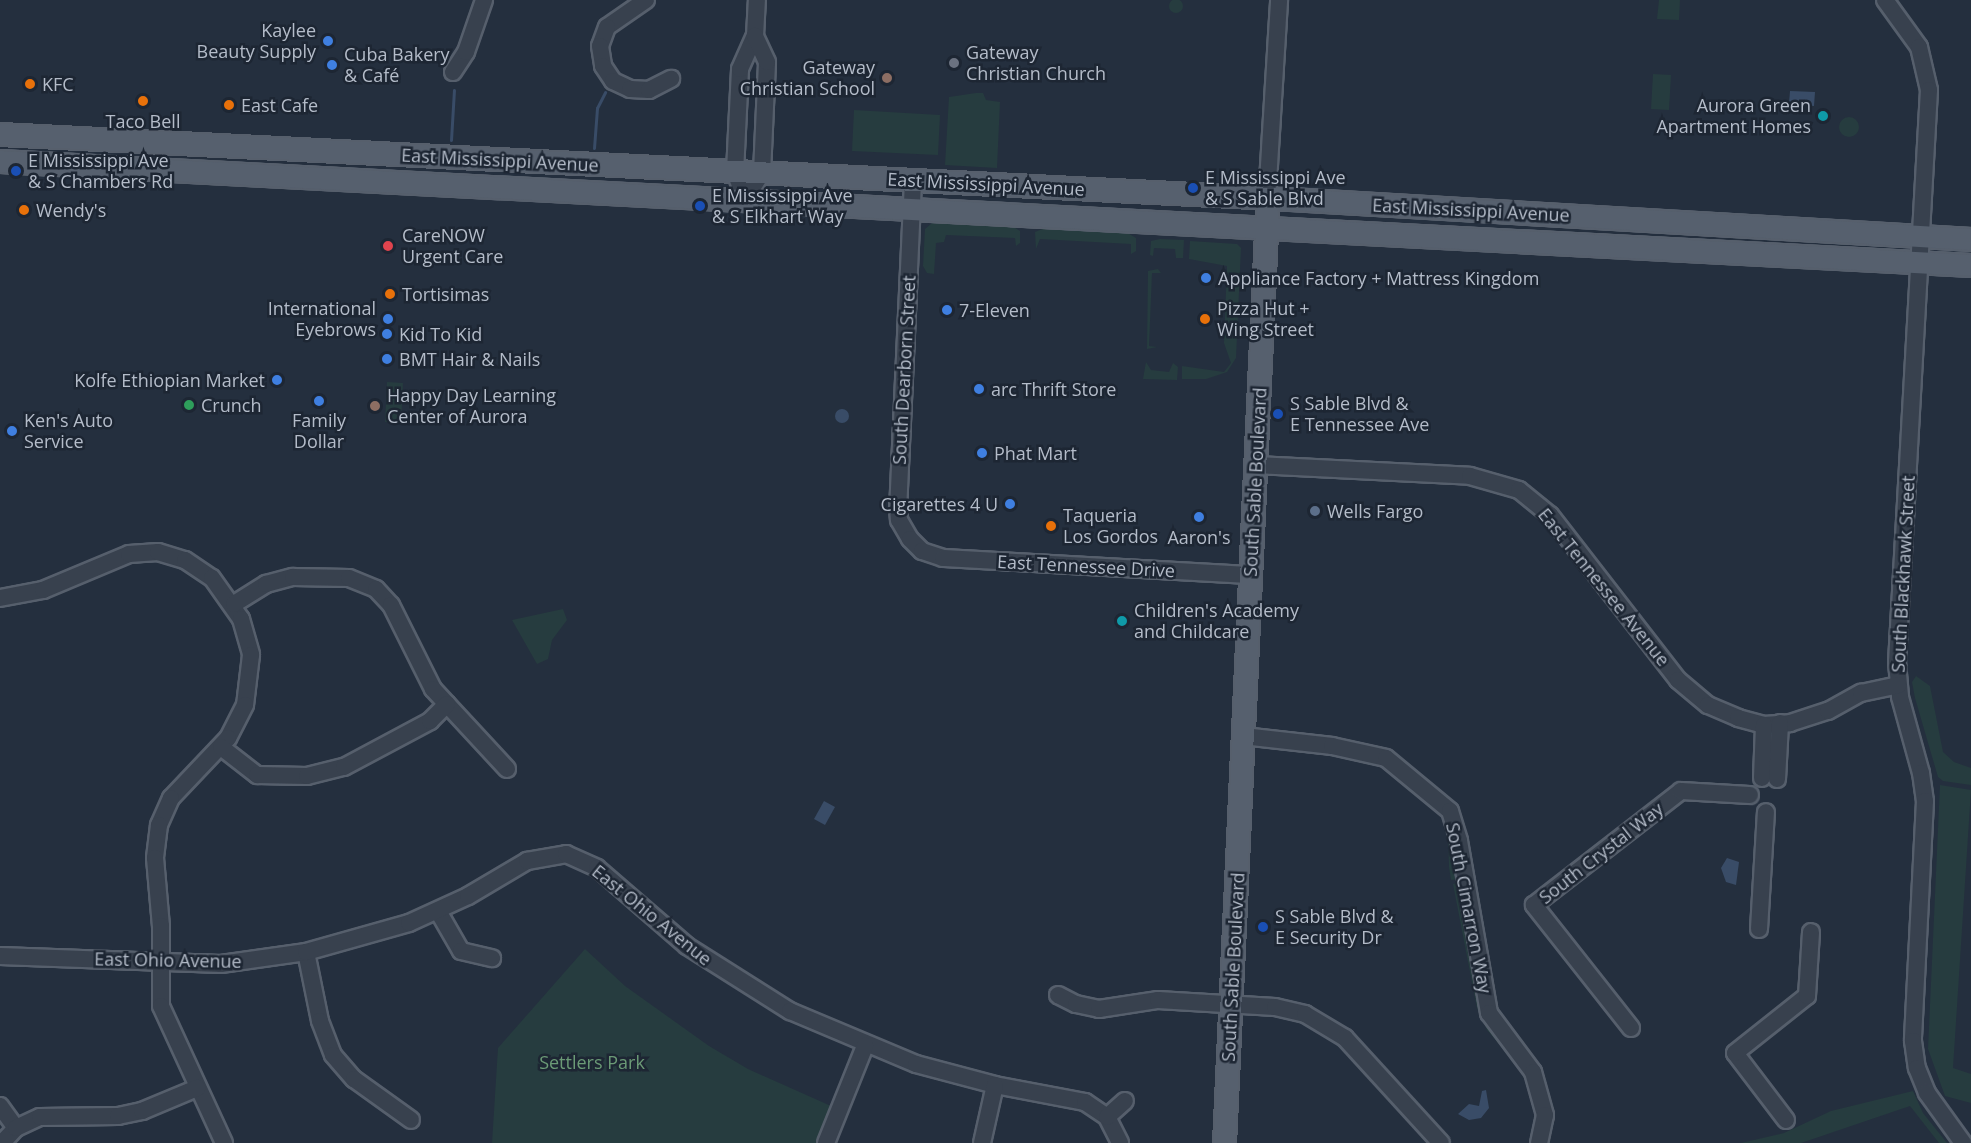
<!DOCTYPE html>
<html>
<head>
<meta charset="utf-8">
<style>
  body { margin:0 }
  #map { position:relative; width:1971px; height:1143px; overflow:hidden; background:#242f3e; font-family:"Open Sans",sans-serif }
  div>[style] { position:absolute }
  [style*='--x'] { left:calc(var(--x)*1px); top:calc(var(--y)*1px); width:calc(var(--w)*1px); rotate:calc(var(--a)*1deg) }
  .green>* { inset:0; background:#263c3f }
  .round { border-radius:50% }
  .water>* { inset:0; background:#394c67 }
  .stream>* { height:3px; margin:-1.5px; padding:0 1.5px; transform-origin:1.5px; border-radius:1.5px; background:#394c67 }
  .roads { filter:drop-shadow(2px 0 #565f6c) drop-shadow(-2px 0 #565f6c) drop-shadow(0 2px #565f6c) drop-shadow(0 -2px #565f6c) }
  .minor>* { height:16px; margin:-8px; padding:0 8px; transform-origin:8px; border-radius:8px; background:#38414e }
  .major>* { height:21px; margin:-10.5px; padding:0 10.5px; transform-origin:10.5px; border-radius:10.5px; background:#56606e }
  .dots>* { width:16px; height:16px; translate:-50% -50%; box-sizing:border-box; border:3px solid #1d2633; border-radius:50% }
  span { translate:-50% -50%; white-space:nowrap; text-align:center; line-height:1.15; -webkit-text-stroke:5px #1d2633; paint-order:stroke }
  .poi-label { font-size:18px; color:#b4bcc9 }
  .right { translate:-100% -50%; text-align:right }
  .left { translate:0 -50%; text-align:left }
  .street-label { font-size:18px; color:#b4bcc9 }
  .park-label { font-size:18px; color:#6b9a76 }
</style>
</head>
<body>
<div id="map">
  <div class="green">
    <div class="round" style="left:1169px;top:-1px;width:14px;height:14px"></div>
    <div style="clip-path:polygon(1659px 0,1680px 0,1679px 20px,1657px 19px)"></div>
    <div style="clip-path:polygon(1653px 74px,1671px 75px,1669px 110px,1651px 109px)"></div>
    <div style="clip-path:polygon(976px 93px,983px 93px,986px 100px,1000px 102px,997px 168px,945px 165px,949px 97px)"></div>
    <div style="clip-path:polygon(854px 110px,940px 115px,938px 155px,852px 151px)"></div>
    <div class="round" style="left:1839px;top:117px;width:20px;height:20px"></div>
    <div style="clip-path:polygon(932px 223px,1012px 226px,1020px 231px,1020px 243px,1016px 246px,1015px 238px,946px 235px,944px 242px,936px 243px,934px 274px,927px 273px,923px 266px,925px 229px)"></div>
    <div style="clip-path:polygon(1045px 228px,1126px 232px,1136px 238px,1136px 251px,1131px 254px,1131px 244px,1040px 239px,1036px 249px,1035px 232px)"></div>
    <div style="clip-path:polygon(1160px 239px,1184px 240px,1183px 258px,1176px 258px,1175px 249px,1154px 248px,1153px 256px,1150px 255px,1151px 241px)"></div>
    <div style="clip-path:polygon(1190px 241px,1237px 244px,1241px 248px,1236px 358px,1227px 372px,1206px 379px,1182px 379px,1182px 366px,1224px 372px,1231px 363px,1224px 343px,1227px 266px,1189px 259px)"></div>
    <div style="clip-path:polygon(1158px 269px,1161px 273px,1152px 273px,1149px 346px,1157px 347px,1147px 349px,1148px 271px)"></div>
    <div style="clip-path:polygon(1146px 362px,1151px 370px,1169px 372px,1173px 363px,1178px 367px,1177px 380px,1143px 379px)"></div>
    <div style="clip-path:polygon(387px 382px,403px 383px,401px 423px,385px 422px)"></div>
    <div style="clip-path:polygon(563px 609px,567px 620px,552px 640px,548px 659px,537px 664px,512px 620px)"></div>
    <div style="clip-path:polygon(1916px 676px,1930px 686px,1943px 752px,1954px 762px,1971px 768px,1971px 785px,1943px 781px,1938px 777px,1915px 698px,1912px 682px)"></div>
    <div style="clip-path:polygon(1940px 785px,1971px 790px,1953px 1068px,1971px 1074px,1971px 1103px,1945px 1096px,1928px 1049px)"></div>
    <div style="clip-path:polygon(1448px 833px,1460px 879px,1451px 880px,1449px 867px)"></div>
    <div style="clip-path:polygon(1460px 882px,1483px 1017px,1517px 1065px,1487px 1030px,1477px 1008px,1453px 884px)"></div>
    <div style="clip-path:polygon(585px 949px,625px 986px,709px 1046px,748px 1069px,831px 1106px,817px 1143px,492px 1143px,498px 1048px)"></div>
    <div style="clip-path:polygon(1913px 1091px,1923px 1113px,1947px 1143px,1939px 1143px,1910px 1106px,1801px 1143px,1741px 1143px,1784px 1133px,1831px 1111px)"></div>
  </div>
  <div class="water">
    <div style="clip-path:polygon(1790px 91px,1815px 92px,1814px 106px,1789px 104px)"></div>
    <div class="round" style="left:835px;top:409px;width:14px;height:14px"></div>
    <div style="clip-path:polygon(824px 801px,835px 807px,825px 825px,814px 819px)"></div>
    <div style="clip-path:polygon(1727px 858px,1739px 862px,1736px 885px,1726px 882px,1721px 868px)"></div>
    <div style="clip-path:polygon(1486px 1090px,1489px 1108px,1481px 1118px,1469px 1120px,1458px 1114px,1469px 1104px,1479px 1106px,1482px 1091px)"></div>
  </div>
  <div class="stream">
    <div style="--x:451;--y:140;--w:50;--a:-86.6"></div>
    <div style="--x:594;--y:148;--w:40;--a:-85.7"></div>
    <div style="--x:597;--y:108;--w:18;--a:-63"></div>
  </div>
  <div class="roads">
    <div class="minor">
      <div style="--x:646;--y:0;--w:47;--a:145.3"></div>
      <div style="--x:607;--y:27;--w:20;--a:110"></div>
      <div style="--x:600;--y:46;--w:20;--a:81"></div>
      <div style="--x:603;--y:66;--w:18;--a:56"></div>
      <div style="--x:613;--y:81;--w:19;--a:25"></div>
      <div style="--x:630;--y:89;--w:19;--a:3"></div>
      <div style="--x:649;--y:90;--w:25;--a:-27"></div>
      <div style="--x:1885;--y:0;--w:58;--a:54.1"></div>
      <div style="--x:1919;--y:47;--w:44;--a:76.9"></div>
      <div style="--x:1929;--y:90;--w:573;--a:93.2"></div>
      <div style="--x:1897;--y:662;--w:35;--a:85"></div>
      <div style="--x:1900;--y:697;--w:79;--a:74.6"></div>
      <div style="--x:1921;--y:773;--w:28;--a:82"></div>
      <div style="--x:1925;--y:801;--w:240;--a:92.9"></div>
      <div style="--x:1913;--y:1041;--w:27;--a:82"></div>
      <div style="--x:1917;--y:1068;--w:27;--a:68"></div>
      <div style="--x:1927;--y:1093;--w:62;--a:54.2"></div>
      <div style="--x:453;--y:72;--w:24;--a:-57"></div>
      <div style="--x:466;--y:52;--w:55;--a:-70.9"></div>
      <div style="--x:913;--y:181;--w:326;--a:92.6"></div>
      <div style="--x:898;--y:507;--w:13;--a:86"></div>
      <div style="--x:899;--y:520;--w:22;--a:60"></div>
      <div style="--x:910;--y:539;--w:17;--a:45"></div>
      <div style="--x:922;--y:551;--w:22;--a:18"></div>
      <div style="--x:943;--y:558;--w:307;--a:3.2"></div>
      <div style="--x:1267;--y:198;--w:198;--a:-86.5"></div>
      <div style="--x:745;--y:199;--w:29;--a:-110"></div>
      <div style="--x:735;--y:172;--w:103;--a:-87.2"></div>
      <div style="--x:740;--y:69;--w:36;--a:-66"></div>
      <div style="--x:755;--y:36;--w:36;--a:-87"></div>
      <div style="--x:745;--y:199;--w:31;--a:-57"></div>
      <div style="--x:762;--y:173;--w:111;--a:-87.4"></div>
      <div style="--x:767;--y:62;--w:29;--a:-115"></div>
      <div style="--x:1256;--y:465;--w:214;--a:2.9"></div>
      <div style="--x:1470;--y:476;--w:51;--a:15.9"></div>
      <div style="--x:1519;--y:490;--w:40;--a:39"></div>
      <div style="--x:1550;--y:515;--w:209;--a:52.2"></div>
      <div style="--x:1678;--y:680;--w:39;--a:40"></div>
      <div style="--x:1708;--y:705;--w:33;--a:23"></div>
      <div style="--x:1738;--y:718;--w:27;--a:15"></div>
      <div style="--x:1764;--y:725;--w:26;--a:-4"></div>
      <div style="--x:1790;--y:723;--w:40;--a:-18"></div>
      <div style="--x:1828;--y:711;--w:38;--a:-29"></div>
      <div style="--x:1861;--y:693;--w:38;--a:-12"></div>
      <div style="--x:0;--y:598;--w:44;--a:-10.5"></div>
      <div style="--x:43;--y:590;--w:93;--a:-22.7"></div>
      <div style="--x:129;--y:554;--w:29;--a:-4"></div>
      <div style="--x:158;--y:552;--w:28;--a:17"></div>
      <div style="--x:185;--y:560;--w:32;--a:34"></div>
      <div style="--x:212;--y:578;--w:50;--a:54.7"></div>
      <div style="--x:241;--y:619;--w:37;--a:74"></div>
      <div style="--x:251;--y:655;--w:50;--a:96.8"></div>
      <div style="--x:245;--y:705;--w:37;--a:117"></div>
      <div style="--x:228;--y:738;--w:83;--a:133.5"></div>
      <div style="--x:171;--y:798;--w:30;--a:114"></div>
      <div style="--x:159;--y:825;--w:33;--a:97"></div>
      <div style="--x:155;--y:858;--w:68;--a:85"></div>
      <div style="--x:161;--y:926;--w:80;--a:90"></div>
      <div style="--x:161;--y:1006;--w:151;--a:65.3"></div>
      <div style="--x:234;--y:604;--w:38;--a:-32"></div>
      <div style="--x:266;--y:584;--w:28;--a:-15"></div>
      <div style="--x:293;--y:577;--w:56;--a:1"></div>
      <div style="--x:349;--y:578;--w:29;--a:22"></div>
      <div style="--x:376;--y:589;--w:22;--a:47"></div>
      <div style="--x:391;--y:605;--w:94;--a:63.4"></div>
      <div style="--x:433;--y:689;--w:109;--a:47.2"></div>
      <div style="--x:1243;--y:736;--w:90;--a:6.4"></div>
      <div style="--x:1332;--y:746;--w:55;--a:12.5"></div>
      <div style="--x:1386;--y:758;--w:83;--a:39.6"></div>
      <div style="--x:1450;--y:811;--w:31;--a:73"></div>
      <div style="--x:1459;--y:841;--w:175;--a:80.1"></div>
      <div style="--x:1489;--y:1013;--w:74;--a:53.3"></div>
      <div style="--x:1533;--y:1072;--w:45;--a:74.4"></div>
      <div style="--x:1545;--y:1115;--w:29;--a:102"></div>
      <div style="--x:221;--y:747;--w:46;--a:37.9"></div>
      <div style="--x:257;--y:775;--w:50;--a:1.1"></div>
      <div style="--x:307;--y:776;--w:38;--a:-14"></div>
      <div style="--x:344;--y:767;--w:98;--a:-28.1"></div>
      <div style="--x:430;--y:721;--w:24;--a:-45"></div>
      <div style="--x:1762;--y:778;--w:53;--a:-87.8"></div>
      <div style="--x:1777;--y:779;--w:56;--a:-86.9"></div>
      <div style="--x:438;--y:911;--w:46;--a:60.1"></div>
      <div style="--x:461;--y:951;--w:32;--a:13"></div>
      <div style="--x:1759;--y:929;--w:117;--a:-86.6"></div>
      <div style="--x:306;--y:952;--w:70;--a:78.5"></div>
      <div style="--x:320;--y:1021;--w:36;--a:69"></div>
      <div style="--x:333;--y:1055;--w:32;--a:49"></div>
      <div style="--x:354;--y:1079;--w:70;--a:35.7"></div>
      <div style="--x:0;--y:956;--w:221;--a:2.1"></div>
      <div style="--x:221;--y:964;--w:86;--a:-8"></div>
      <div style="--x:306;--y:952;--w:107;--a:-15.7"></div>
      <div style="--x:409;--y:923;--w:65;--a:-24.6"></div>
      <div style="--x:468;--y:896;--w:69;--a:-30.7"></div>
      <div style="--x:527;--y:861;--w:40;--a:-10"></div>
      <div style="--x:566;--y:854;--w:34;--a:24"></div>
      <div style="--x:597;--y:868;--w:119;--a:40.9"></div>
      <div style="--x:687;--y:946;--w:122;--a:32.3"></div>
      <div style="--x:790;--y:1011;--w:137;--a:22.8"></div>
      <div style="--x:916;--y:1064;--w:82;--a:14.9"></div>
      <div style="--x:995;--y:1085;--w:92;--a:10.7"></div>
      <div style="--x:1085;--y:1102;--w:27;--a:34"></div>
      <div style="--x:1107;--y:1117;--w:29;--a:63"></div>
      <div style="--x:1058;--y:995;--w:20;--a:27"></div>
      <div style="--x:1076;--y:1004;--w:24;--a:12"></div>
      <div style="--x:1099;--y:1009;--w:60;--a:-8.7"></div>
      <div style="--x:1158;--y:1000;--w:117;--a:3.4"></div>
      <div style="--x:1275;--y:1007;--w:31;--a:13"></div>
      <div style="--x:1305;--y:1014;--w:47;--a:31"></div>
      <div style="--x:1345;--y:1038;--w:142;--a:47.6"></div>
      <div style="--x:1631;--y:1028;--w:157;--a:-128.3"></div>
      <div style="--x:1534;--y:905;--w:186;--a:-37.8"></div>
      <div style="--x:1681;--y:791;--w:69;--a:3.3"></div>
      <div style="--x:0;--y:1106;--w:27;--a:54"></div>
      <div style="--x:1107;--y:1117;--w:24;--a:-42"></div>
      <div style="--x:1786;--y:1120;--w:84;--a:-127.3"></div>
      <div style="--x:1735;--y:1053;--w:92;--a:-38.4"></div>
      <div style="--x:1807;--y:996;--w:64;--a:-86.4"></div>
      <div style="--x:2;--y:1143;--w:21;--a:-47"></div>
      <div style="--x:16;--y:1128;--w:26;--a:-25"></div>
      <div style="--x:40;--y:1117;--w:78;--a:-0.7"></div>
      <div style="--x:118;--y:1116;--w:25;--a:-12"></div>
      <div style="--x:142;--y:1111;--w:60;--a:-22.7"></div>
      <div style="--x:826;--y:1143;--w:105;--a:-68.1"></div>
      <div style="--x:982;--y:1143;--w:59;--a:-77.4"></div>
    </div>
    <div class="major">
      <div style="--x:0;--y:134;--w:1292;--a:2.88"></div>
      <div style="--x:1290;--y:199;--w:682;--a:3.36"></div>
      <div style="--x:0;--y:161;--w:1974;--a:3.02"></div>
      <div style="--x:1224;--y:1143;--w:933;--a:-87.36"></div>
    </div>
  </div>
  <div class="dots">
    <div style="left:328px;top:41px;background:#3f7fe0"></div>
    <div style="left:954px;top:63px;background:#6b7280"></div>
    <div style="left:332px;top:65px;background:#3f7fe0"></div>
    <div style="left:887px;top:78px;background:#8d6e63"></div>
    <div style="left:30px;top:84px;background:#e8710a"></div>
    <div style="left:143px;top:101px;background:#e8710a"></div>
    <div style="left:229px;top:105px;background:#e8710a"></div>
    <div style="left:1823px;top:116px;background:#0f9aa8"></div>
    <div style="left:16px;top:171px;background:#1a4fb4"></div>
    <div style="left:1193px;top:188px;background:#1a4fb4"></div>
    <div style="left:700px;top:206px;background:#1a4fb4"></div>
    <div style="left:24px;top:210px;background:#e8710a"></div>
    <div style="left:388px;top:246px;background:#e0444e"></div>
    <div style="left:1206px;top:278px;background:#3f7fe0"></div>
    <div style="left:390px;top:294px;background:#e8710a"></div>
    <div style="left:947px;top:310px;background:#3f7fe0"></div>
    <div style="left:388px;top:319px;background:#3f7fe0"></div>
    <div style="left:1205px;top:319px;background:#e8710a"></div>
    <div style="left:387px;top:334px;background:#3f7fe0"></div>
    <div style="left:387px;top:359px;background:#3f7fe0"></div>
    <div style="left:277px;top:380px;background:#3f7fe0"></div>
    <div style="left:979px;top:389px;background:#3f7fe0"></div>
    <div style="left:319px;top:401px;background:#3f7fe0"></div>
    <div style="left:189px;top:405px;background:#2e9e5b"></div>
    <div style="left:375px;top:406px;background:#8d6e63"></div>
    <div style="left:1278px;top:414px;background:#1a4fb4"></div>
    <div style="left:12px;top:431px;background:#3f7fe0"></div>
    <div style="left:982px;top:453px;background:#3f7fe0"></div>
    <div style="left:1010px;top:504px;background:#3f7fe0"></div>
    <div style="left:1315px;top:511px;background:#5c6f8a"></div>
    <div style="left:1199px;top:517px;background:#3f7fe0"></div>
    <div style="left:1051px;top:526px;background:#e8710a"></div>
    <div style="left:1122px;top:621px;background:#0f9aa8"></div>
    <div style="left:1263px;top:927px;background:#1a4fb4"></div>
  </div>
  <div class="poi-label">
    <span class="right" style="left:316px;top:41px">Kaylee<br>Beauty Supply</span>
    <span class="left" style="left:966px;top:63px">Gateway<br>Christian Church</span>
    <span class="left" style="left:344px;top:65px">Cuba Bakery<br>&amp; Café</span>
    <span class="right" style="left:875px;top:78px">Gateway<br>Christian School</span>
    <span class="left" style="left:42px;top:84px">KFC</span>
    <span class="left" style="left:241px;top:105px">East Cafe</span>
    <span class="right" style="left:1811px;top:116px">Aurora Green<br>Apartment Homes</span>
    <span style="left:143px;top:121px">Taco Bell</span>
    <span class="left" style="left:28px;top:171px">E Mississippi Ave<br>&amp; S Chambers Rd</span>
    <span class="left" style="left:1205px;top:188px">E Mississippi Ave<br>&amp; S Sable Blvd</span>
    <span class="left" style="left:712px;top:206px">E Mississippi Ave<br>&amp; S Elkhart Way</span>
    <span class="left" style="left:36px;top:210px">Wendy's</span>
    <span class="left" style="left:402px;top:246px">CareNOW<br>Urgent Care</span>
    <span class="left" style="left:1218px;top:278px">Appliance Factory + Mattress Kingdom</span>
    <span class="left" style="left:402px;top:294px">Tortisimas</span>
    <span class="right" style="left:376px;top:319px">International<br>Eyebrows</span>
    <span class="left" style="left:1217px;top:319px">Pizza Hut +<br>Wing Street</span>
    <span class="left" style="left:959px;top:310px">7-Eleven</span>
    <span class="left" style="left:399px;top:334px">Kid To Kid</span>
    <span class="left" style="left:399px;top:359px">BMT Hair &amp; Nails</span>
    <span class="right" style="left:265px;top:380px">Kolfe Ethiopian Market</span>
    <span class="left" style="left:991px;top:389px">arc Thrift Store</span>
    <span class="left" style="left:387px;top:406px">Happy Day Learning<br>Center of Aurora</span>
    <span class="left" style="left:1290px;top:414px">S Sable Blvd &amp;<br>E Tennessee Ave</span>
    <span class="left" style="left:201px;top:405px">Crunch</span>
    <span class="left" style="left:24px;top:431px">Ken's Auto<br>Service</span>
    <span style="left:319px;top:431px">Family<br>Dollar</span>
    <span class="left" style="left:994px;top:453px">Phat Mart</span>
    <span class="right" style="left:998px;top:504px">Cigarettes 4 U</span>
    <span class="left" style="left:1327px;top:511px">Wells Fargo</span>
    <span class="left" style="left:1063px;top:526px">Taqueria<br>Los Gordos</span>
    <span style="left:1199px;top:537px">Aaron's</span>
    <span class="left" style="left:1134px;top:621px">Children's Academy<br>and Childcare</span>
    <span class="left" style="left:1275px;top:927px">S Sable Blvd &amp;<br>E Security Dr</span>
  </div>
  <div class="street-label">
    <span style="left:500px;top:160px;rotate:3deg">East Mississippi Avenue</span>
    <span style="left:986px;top:184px;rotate:3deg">East Mississippi Avenue</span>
    <span style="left:1471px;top:210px;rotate:3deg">East Mississippi Avenue</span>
    <span style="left:904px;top:370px;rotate:-87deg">South Dearborn Street</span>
    <span style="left:1255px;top:482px;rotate:-87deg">South Sable Boulevard</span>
    <span style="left:1086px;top:566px;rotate:3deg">East Tennessee Drive</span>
    <span style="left:1903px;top:574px;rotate:-87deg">South Blackhawk Street</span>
    <span style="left:1604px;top:587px;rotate:51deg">East Tennessee Avenue</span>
    <span style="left:1601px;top:853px;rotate:-38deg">South Crystal Way</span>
    <span style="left:1469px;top:908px;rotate:79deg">South Cimarron Way</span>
    <span style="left:652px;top:915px;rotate:39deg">East Ohio Avenue</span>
    <span style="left:168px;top:960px;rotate:1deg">East Ohio Avenue</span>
    <span style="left:1233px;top:967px;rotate:-87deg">South Sable Boulevard</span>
  </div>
  <div class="park-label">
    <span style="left:592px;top:1062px">Settlers Park</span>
  </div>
</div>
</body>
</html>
